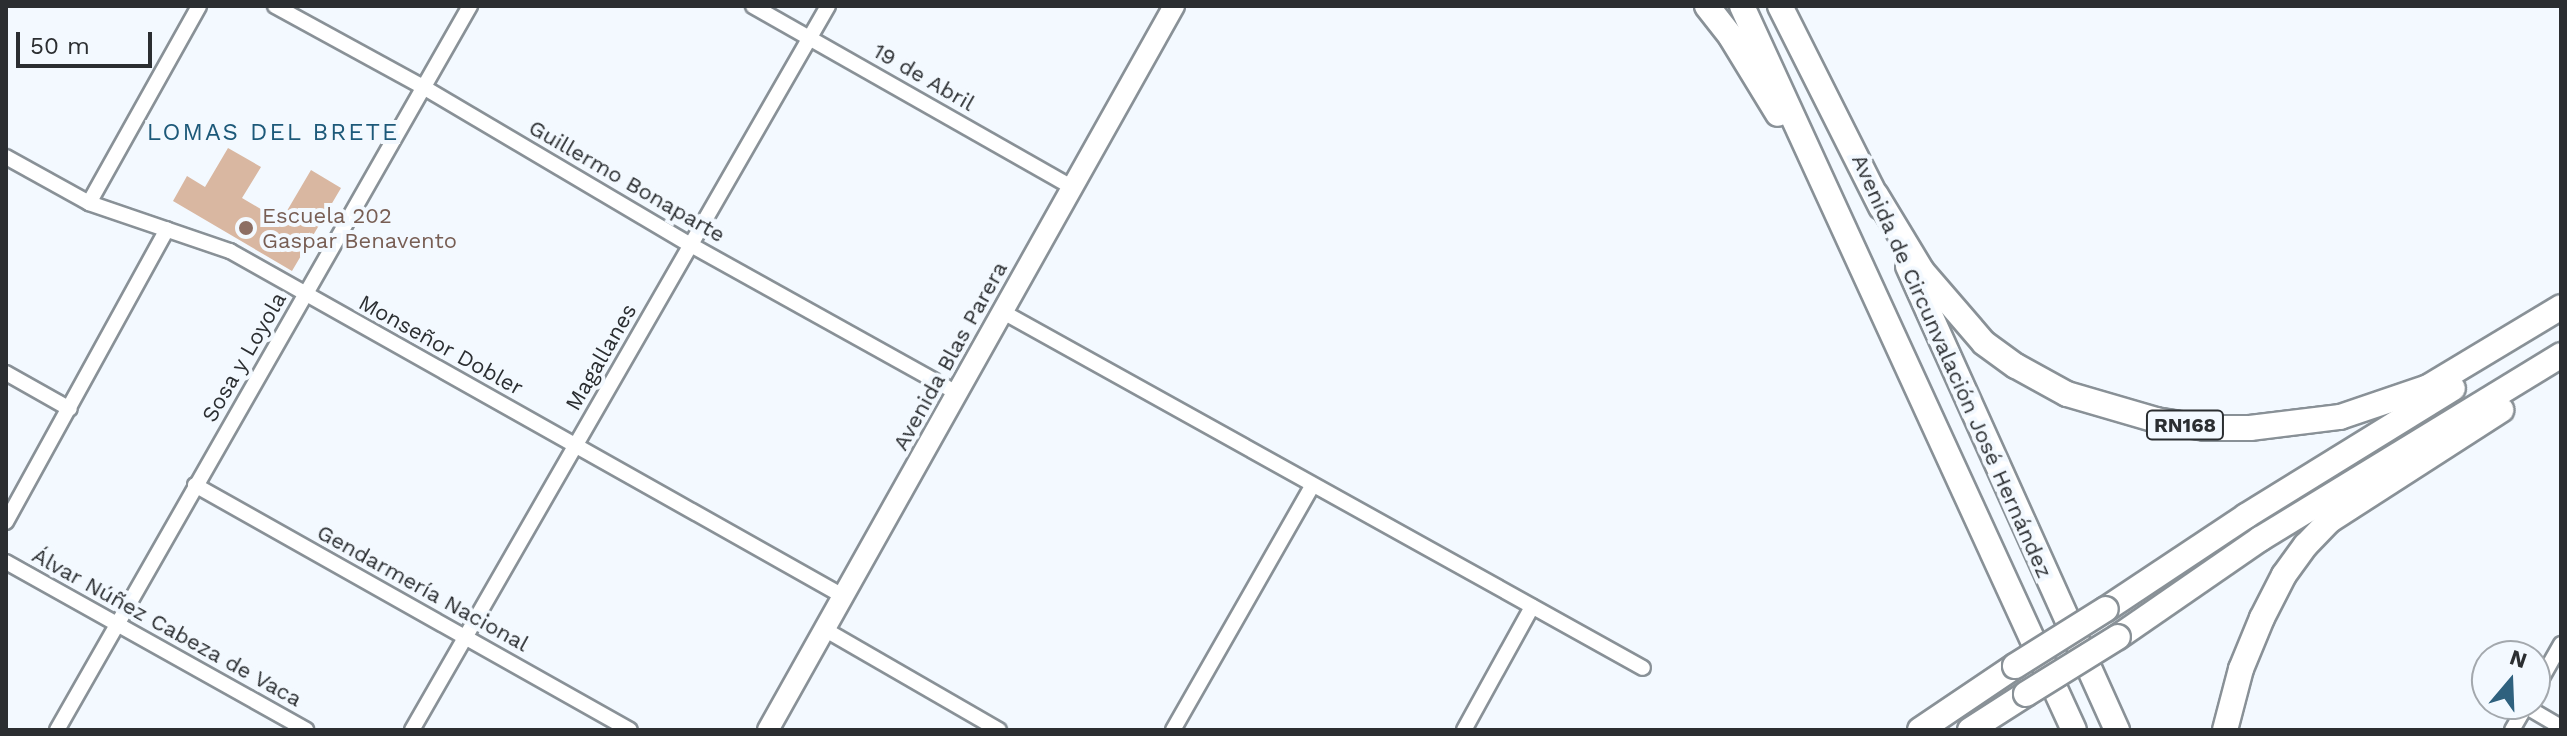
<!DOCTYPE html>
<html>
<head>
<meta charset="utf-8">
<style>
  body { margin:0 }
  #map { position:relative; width:2567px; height:736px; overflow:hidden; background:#f3f9ff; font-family:"Work Sans",sans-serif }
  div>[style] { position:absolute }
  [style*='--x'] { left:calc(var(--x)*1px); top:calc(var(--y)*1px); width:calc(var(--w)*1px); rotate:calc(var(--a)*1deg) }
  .building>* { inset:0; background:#d9b7a1 }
  .roads { filter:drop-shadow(2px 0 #899197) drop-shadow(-2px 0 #899197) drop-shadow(0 2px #899197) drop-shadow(0 -2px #899197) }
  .minor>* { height:14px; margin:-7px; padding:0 7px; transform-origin:7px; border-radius:7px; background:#fff }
  .secondary>* { height:20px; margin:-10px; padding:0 10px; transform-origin:10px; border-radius:10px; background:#fff }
  .trunk>* { height:24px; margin:-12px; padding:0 12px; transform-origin:12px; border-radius:12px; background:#fff }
  .bridges { filter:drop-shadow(2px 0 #899197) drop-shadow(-2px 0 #899197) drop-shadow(0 2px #899197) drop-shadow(0 -2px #899197) }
  .trunk-bridge>* { height:24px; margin:-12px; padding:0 12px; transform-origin:12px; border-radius:12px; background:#fff }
  .dots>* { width:22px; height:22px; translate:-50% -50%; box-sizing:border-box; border:4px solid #f3f9ff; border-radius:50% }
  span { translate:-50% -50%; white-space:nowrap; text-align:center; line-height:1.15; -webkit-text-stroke:8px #f3f9ff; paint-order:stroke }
  .shield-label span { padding:2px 6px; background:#f3f9ff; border:2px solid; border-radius:6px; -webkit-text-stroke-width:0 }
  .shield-label { font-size:20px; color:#2b2e31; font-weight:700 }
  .street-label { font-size:22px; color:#2b2e31 }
  .education-label { font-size:22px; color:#785e54 }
  .left { translate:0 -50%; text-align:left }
  .neighbourhood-label { font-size:24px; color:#1d5979; letter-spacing:2px }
  .frame { position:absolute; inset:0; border:8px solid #2b2e31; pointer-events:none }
  .north { position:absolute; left:2471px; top:640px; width:80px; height:80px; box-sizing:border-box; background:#f3f9ff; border:2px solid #a3a8ad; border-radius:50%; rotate:19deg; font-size:22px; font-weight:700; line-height:32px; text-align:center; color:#2b2e31 }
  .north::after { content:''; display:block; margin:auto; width:28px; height:36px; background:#2f617e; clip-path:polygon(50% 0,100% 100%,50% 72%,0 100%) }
  .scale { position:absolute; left:16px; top:32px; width:136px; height:36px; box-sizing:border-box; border:4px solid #2b2e31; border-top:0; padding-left:10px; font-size:24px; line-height:28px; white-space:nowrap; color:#2b2e31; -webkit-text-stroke:6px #f3f9ff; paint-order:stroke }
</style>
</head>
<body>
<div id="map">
  <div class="building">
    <div style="clip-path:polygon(228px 148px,261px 167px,242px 198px,281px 221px,311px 170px,341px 188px,292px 271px,173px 201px,187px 176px,205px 187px)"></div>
  </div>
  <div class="roads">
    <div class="minor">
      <div style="--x:275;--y:6;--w:171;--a:28.7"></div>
      <div style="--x:425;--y:88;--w:309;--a:30.6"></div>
      <div style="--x:691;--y:245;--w:304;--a:29.1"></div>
      <div style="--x:753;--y:6;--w:368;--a:29.6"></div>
      <div style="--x:6;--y:157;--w:95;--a:29"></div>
      <div style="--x:89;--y:203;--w:149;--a:18.8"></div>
      <div style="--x:230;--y:251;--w:703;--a:29.37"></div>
      <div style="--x:89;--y:203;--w:226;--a:-60.8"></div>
      <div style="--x:1003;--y:312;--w:732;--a:29.08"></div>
      <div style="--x:6;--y:373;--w:73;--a:29.4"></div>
      <div style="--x:195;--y:485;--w:499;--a:29.4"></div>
      <div style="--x:6;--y:522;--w:334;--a:-61.2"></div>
      <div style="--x:6;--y:562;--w:344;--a:29.2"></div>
      <div style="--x:824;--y:629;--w:202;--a:30"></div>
      <div style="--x:2535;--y:690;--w:53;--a:-60.5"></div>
      <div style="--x:2525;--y:706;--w:42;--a:30.3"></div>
      <div style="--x:57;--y:730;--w:834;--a:-60.3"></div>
      <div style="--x:412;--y:730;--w:835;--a:-60.12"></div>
      <div style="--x:1173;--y:730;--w:282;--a:-60.3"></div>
      <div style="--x:1464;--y:730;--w:141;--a:-61.1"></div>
      <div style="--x:2512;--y:730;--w:30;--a:-60"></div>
    </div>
    <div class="secondary">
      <div style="--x:768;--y:730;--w:830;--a:-60.72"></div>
    </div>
    <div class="trunk">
      <div style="--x:1707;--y:6;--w:39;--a:52"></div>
      <div style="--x:1731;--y:37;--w:90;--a:58.6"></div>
      <div style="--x:1742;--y:6;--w:796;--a:65.37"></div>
      <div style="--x:1780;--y:6;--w:225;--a:63.3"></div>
      <div style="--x:1876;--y:195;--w:89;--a:58.8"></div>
      <div style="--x:1922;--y:271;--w:95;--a:49.3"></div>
      <div style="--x:1984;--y:343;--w:39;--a:36"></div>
      <div style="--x:2016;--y:366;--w:58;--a:28.8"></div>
      <div style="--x:2067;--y:394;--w:93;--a:16.3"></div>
      <div style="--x:2156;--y:420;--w:51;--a:9.1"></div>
      <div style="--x:2206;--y:428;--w:44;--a:0"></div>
      <div style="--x:2250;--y:428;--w:91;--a:-7"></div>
      <div style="--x:2340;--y:417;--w:93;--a:-18.8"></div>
      <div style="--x:2428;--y:387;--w:155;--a:-31"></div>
      <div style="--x:1908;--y:266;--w:509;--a:65.75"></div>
      <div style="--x:2106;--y:609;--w:168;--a:-33.6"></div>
      <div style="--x:2246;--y:516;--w:243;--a:-31.7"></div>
      <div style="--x:2118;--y:637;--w:173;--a:-34.6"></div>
      <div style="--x:2260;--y:539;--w:353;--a:-31.4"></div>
      <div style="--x:1920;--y:730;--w:115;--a:-34"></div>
      <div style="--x:1970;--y:730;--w:67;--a:-32.7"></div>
      <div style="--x:2225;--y:730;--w:63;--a:-75.3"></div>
      <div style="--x:2241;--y:669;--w:55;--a:-67.6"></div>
      <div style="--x:2262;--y:618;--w:48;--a:-62.9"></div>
      <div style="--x:2284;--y:575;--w:37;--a:-54"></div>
      <div style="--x:2306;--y:545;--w:33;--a:-46"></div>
      <div style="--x:2329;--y:521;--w:205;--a:-32.8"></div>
    </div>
  </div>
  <div class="bridges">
    <div class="trunk-bridge">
      <div style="--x:2015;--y:666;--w:107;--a:-32.1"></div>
      <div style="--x:2026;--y:694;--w:108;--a:-31.8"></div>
    </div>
  </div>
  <div class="dots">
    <div style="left:246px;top:228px;background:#8d6e63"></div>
  </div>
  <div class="shield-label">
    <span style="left:2185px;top:425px">RN168</span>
  </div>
  <div class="street-label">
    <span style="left:924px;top:77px;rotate:30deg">19 de Abril</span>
    <span style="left:627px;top:181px;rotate:30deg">Guillermo Bonaparte</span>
    <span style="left:441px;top:345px;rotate:29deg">Monseñor Dobler</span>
    <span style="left:950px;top:356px;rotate:-61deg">Avenida Blas Parera</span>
    <span style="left:244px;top:357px;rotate:-60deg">Sosa y Loyola</span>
    <span style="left:601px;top:357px;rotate:-60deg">Magallanes</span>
    <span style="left:1952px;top:366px;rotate:66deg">Avenida de Circunvalación José Hernández</span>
    <span style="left:423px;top:588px;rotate:29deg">Gendarmería Nacional</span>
    <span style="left:167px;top:627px;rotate:29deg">Álvar Núñez Cabeza de Vaca</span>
  </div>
  <div class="education-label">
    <span class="left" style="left:262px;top:228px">Escuela 202<br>Gaspar Benavento</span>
  </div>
  <div class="neighbourhood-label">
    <span style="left:273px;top:133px">LOMAS DEL BRETE</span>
  </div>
  <div class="frame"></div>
  <div class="north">N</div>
  <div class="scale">50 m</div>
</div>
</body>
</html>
